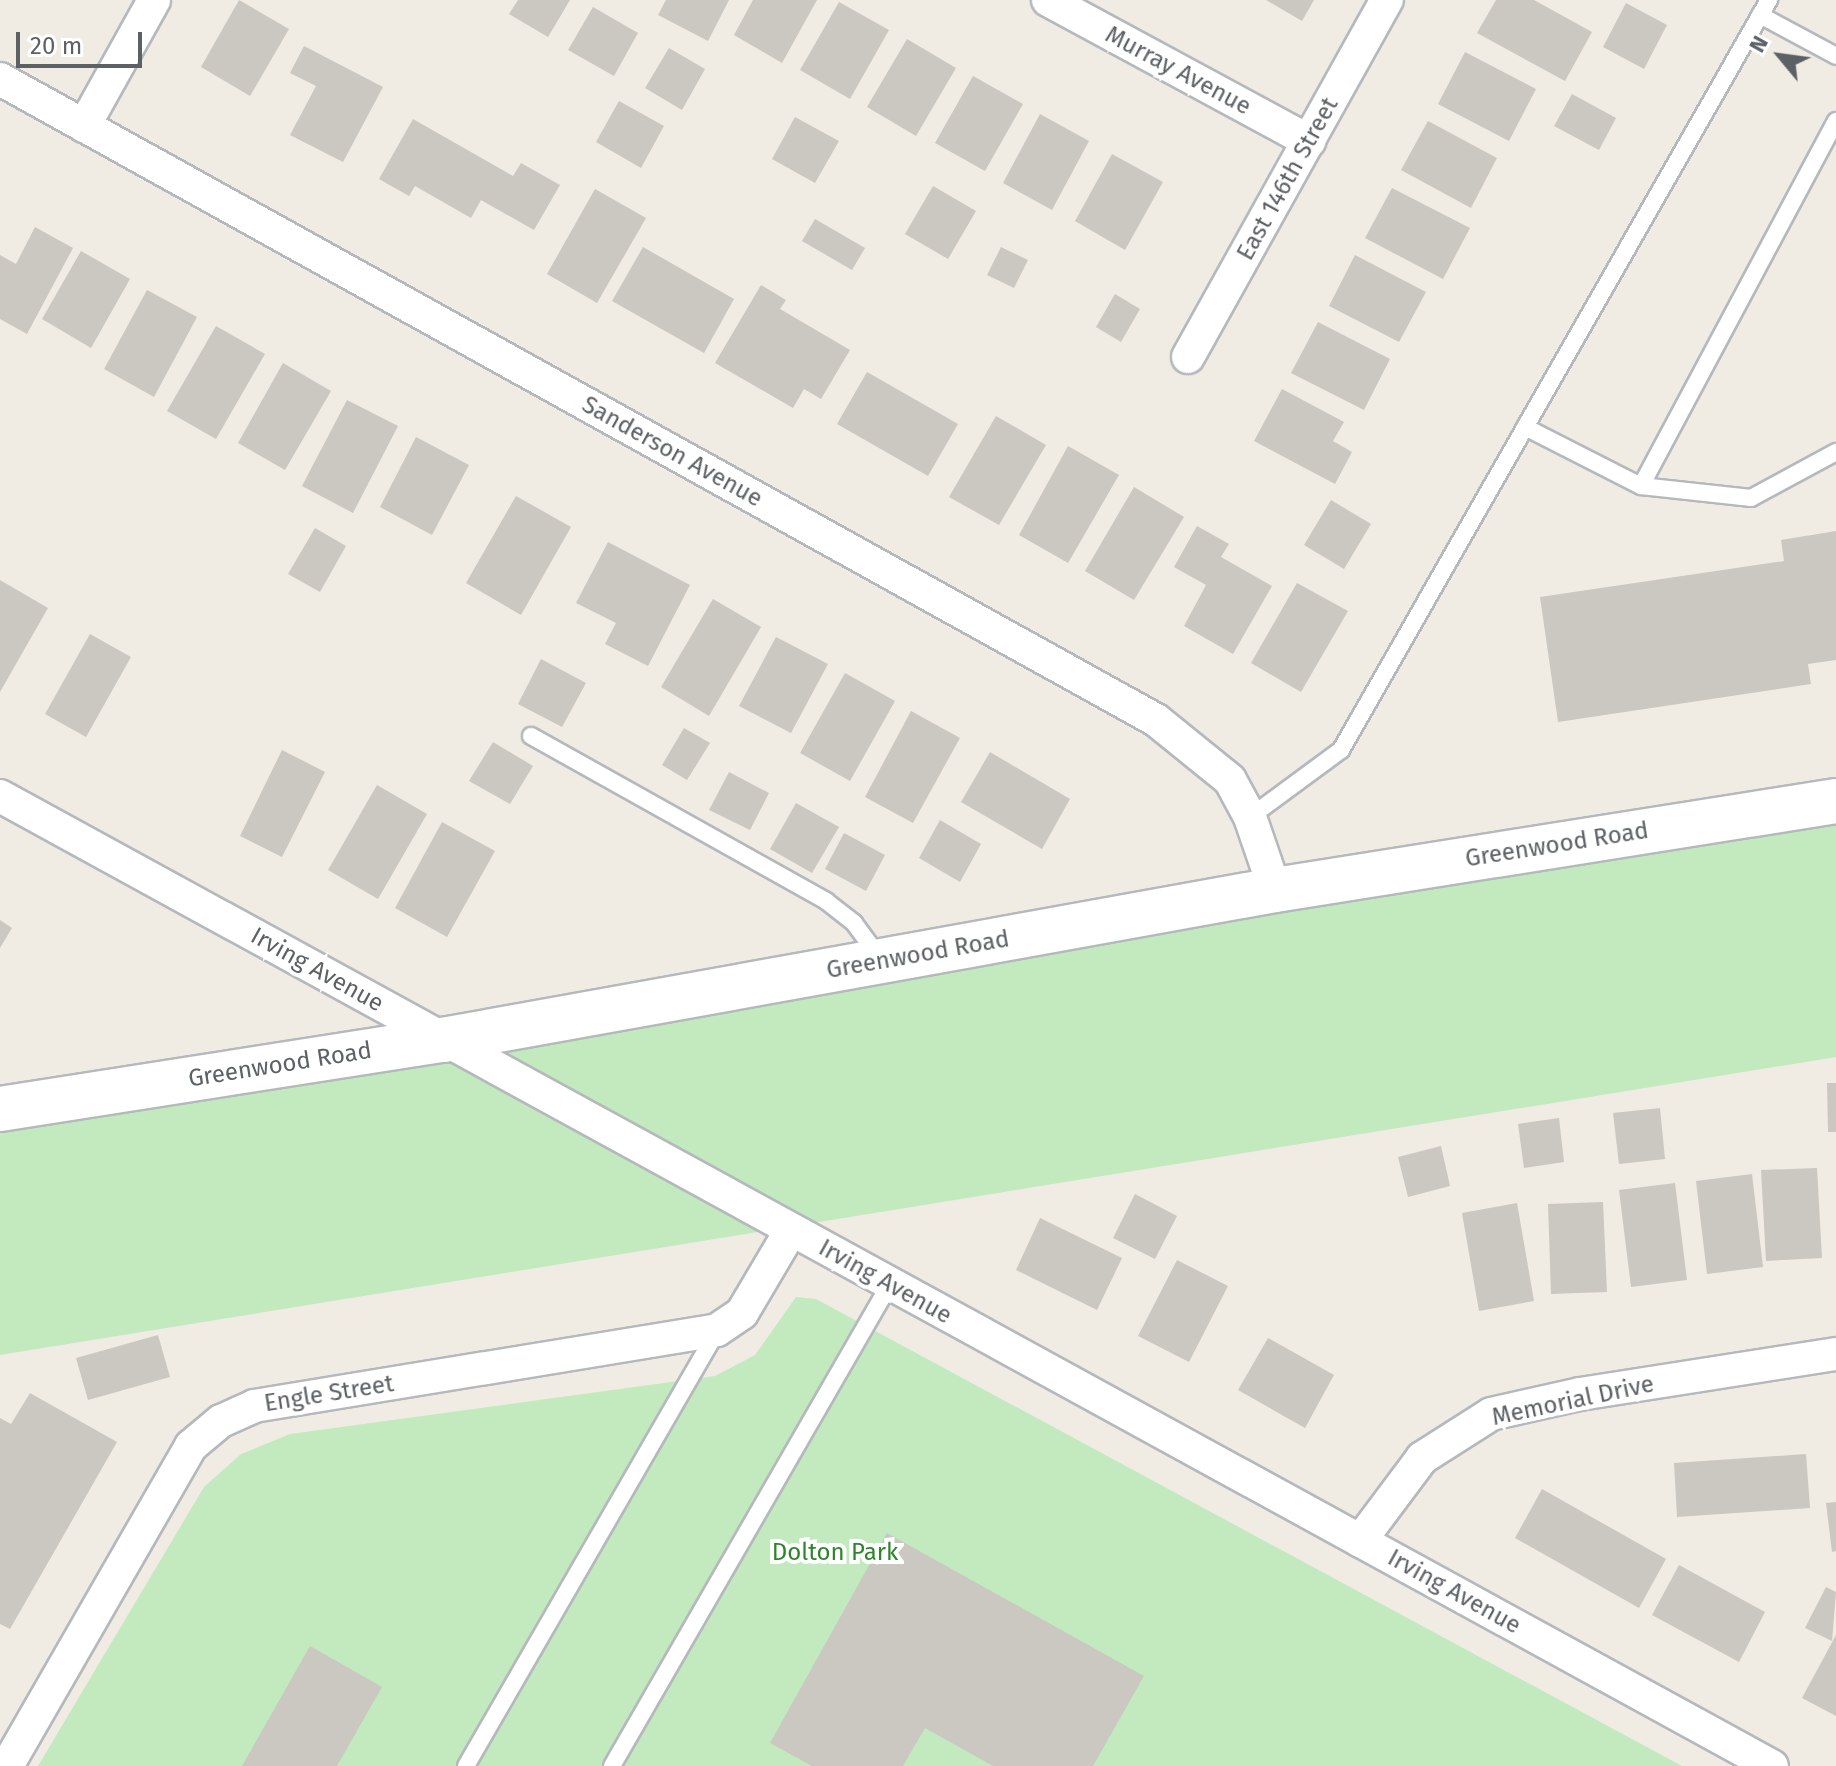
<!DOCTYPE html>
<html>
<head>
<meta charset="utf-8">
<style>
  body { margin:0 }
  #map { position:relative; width:1836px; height:1766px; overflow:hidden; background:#f0ece4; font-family:"Fira Sans",sans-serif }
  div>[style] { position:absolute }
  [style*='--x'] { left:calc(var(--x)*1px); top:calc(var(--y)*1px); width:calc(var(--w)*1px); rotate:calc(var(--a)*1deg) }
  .green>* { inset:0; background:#c2eabe }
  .building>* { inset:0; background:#cbc7c1 }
  .roads { filter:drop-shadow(2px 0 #b5b8bc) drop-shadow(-2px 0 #b5b8bc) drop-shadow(0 2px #b5b8bc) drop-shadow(0 -2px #b5b8bc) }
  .lane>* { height:16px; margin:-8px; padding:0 8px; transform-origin:8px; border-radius:8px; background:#fff }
  .street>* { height:32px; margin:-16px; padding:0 16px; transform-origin:16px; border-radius:16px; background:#fff }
  .secondary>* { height:44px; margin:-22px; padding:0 22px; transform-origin:22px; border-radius:22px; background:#fff }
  span { translate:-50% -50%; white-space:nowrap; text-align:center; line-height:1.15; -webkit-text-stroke:8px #fff; paint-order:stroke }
  .street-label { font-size:24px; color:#5c6166 }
  .park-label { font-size:24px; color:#2f852c }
  .north { position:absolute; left:1740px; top:16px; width:80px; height:80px; -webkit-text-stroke:6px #fff; paint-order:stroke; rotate:299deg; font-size:22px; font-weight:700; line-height:32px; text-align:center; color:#5c6166 }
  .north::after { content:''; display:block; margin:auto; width:28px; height:36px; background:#5c6166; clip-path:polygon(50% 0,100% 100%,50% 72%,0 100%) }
  .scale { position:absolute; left:16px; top:32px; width:126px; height:36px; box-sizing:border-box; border:4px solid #5c6166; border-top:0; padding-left:10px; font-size:24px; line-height:28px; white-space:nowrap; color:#5c6166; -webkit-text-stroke:6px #fff; paint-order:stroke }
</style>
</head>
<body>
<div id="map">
  <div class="green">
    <div style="clip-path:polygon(1836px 810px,1836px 1057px,0 1355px,0 1108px)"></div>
    <div style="clip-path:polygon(796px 1297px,816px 1299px,1682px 1766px,38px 1766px,204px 1487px,241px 1454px,290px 1434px,715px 1376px,755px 1355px)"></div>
  </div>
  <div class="building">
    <div style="clip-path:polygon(239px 0,289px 29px,250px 96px,201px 67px)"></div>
    <div style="clip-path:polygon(518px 0,570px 0,548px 37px,509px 14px)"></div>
    <div style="clip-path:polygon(666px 0,729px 0,708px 41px,658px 15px)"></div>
    <div style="clip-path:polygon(753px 0,817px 0,782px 63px,734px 35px)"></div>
    <div style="clip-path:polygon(1266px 0,1314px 0,1302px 21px)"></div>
    <div style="clip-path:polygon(1496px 0,1534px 0,1592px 32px,1565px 81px,1477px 33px)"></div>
    <div style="clip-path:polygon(839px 2px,889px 30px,850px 99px,800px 70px)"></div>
    <div style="clip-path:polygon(1626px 3px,1667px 25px,1644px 69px,1603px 47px)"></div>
    <div style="clip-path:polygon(593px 7px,638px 33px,614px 76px,568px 50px)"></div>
    <div style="clip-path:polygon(907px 39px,956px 68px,916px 136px,867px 107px)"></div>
    <div style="clip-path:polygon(304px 46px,383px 87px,343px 162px,290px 135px,316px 86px,290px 73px)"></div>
    <div style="clip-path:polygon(669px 48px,705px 69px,682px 110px,645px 88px)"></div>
    <div style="clip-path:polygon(1465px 52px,1536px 89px,1509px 141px,1438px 104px)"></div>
    <div style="clip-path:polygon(973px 76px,1023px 104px,985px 171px,935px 143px)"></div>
    <div style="clip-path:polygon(1572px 94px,1616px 118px,1599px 150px,1554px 126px)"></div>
    <div style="clip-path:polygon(619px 101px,664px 126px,641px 168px,596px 142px)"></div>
    <div style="clip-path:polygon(1040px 114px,1089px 141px,1052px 210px,1003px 183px)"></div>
    <div style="clip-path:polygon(795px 117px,839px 141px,815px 183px,772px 159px)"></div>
    <div style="clip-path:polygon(413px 119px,513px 176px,521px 163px,560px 185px,534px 230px,481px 200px,471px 218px,415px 186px,409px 196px,379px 179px)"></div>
    <div style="clip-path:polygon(1428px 121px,1497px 158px,1471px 208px,1401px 170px)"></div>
    <div style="clip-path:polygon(1112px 154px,1163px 182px,1125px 250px,1075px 221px)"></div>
    <div style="clip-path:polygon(933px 186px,976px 211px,948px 259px,905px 234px)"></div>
    <div style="clip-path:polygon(1392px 188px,1470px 228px,1443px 279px,1365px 238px)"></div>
    <div style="clip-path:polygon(595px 189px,646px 218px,597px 303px,547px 274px)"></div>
    <div style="clip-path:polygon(815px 219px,865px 248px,852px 270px,802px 241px)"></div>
    <div style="clip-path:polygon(35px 227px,73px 248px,27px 334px,0 319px,0 255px,16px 264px)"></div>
    <div style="clip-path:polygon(643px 247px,734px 299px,704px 353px,612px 301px)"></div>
    <div style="clip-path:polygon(1001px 247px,1028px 260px,1014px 288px,987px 275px)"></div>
    <div style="clip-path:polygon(81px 251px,130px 279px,91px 348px,42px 319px)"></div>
    <div style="clip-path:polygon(1355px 255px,1426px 292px,1399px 342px,1329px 306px)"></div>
    <div style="clip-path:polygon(761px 285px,786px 300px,780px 309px,850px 350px,821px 399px,804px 389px,793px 408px,715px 363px)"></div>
    <div style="clip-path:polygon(147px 290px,197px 317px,154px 397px,104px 369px)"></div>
    <div style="clip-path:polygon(1115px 294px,1140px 309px,1121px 342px,1096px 327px)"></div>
    <div style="clip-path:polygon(1318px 322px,1390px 359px,1364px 410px,1291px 373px)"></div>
    <div style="clip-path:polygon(216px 326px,265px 354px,216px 439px,167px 411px)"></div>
    <div style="clip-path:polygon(283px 363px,331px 391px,285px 470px,238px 443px)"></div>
    <div style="clip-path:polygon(867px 372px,958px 424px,928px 476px,837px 424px)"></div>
    <div style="clip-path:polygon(1282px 389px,1344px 422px,1333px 441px,1352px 452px,1335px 484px,1254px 441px)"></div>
    <div style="clip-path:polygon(347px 400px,398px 426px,353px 513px,302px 486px)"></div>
    <div style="clip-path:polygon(996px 416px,1046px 445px,999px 525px,949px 497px)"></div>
    <div style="clip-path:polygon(416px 437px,469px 465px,432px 535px,380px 507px)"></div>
    <div style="clip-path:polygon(1068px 446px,1119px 475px,1068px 563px,1019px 535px)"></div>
    <div style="clip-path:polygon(1134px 487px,1184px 517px,1134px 600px,1085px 571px)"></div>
    <div style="clip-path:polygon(516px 496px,571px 527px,521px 615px,466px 583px)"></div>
    <div style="clip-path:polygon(1331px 500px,1371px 524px,1344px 569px,1304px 545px)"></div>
    <div style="clip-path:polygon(1197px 526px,1229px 544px,1221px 557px,1272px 586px,1233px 654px,1184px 626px,1206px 585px,1174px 567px)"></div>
    <div style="clip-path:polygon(315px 528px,346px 546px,320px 592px,288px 574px)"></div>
    <div style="clip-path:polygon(1836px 531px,1836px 660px,1808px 664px,1811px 684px,1558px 722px,1540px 597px,1784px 561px,1781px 540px)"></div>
    <div style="clip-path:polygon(608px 542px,690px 585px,648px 666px,605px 644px,616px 623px,576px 603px)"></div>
    <div style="clip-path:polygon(0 580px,48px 608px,0 692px)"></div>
    <div style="clip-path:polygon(1297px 583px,1348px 611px,1301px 692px,1251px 663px)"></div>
    <div style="clip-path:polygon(713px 599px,761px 627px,709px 716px,661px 687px)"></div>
    <div style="clip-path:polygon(90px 634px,131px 657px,86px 737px,45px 714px)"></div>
    <div style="clip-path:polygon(776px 637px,828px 664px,791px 733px,739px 706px)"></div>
    <div style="clip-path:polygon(541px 659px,586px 683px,562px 727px,518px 704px)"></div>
    <div style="clip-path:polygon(845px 673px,895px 701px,850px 781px,800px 753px)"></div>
    <div style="clip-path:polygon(911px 711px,960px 738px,913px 823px,865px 797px)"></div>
    <div style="clip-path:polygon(684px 728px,710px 743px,687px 780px,662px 765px)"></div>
    <div style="clip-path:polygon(493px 742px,533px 766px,510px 804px,469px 781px)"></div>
    <div style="clip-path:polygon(282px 750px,325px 772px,282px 857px,240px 836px)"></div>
    <div style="clip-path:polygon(990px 752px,1070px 799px,1042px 849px,961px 802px)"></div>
    <div style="clip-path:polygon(729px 772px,769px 793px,750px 830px,709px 810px)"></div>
    <div style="clip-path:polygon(377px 785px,427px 814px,378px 899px,328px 870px)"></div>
    <div style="clip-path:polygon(796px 803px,839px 827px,812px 873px,770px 849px)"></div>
    <div style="clip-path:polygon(940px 820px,981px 844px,960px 882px,919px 858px)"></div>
    <div style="clip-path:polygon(442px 822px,495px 851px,447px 937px,395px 908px)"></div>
    <div style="clip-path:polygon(844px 833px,885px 855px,866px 891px,825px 869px)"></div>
    <div style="clip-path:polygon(0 920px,12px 928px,0 948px)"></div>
    <div style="clip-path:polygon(1827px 1083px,1836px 1083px,1836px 1132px,1828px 1132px)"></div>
    <div style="clip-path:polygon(1660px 1108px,1665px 1159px,1619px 1164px,1613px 1113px)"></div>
    <div style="clip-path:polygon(1559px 1118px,1564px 1162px,1524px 1168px,1518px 1124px)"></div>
    <div style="clip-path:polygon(1441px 1146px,1450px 1186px,1408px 1197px,1398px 1157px)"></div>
    <div style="clip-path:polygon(1817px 1168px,1822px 1258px,1766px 1261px,1761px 1170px)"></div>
    <div style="clip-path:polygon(1752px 1174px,1763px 1267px,1707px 1274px,1696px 1181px)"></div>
    <div style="clip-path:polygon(1675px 1183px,1687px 1280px,1631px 1287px,1619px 1190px)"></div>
    <div style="clip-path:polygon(1135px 1194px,1177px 1216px,1155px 1259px,1113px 1238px)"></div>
    <div style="clip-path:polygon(1603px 1202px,1607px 1292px,1551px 1294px,1548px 1204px)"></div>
    <div style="clip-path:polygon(1517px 1203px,1534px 1301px,1479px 1311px,1462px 1213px)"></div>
    <div style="clip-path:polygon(1040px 1218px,1122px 1258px,1097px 1310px,1016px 1270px)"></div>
    <div style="clip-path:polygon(1177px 1260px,1228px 1286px,1189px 1362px,1138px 1336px)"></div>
    <div style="clip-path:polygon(158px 1335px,170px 1377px,88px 1400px,76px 1358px)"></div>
    <div style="clip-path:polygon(1268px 1338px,1334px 1375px,1305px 1428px,1238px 1390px)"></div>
    <div style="clip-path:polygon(30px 1393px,117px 1442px,10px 1629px,0 1624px,0 1418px,11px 1424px)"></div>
    <div style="clip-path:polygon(1806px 1454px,1810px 1508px,1677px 1517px,1674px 1463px)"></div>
    <div style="clip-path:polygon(1542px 1489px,1666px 1559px,1639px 1608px,1515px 1538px)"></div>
    <div style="clip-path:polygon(1836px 1502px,1836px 1551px,1832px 1552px,1826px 1503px)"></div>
    <div style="clip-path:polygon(887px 1533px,1144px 1676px,1093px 1766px,993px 1766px,925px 1728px,903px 1766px,812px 1766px,770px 1743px)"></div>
    <div style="clip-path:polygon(1679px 1565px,1765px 1612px,1739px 1662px,1652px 1615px)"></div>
    <div style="clip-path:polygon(1826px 1587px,1836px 1592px,1832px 1641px,1805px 1628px)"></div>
    <div style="clip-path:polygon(1836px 1635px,1836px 1716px,1802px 1698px)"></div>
    <div style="clip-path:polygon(310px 1646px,382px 1687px,337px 1766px,242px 1766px)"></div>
  </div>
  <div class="roads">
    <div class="lane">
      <div style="--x:1760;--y:15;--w:86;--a:28.3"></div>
      <div style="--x:1525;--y:427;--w:130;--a:27"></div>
      <div style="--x:1641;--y:486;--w:414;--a:-61.9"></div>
      <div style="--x:1641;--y:486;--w:111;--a:6.2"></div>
      <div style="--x:1751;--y:498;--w:97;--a:-28.4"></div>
      <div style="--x:531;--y:736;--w:338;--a:29.2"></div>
      <div style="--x:826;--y:901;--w:36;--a:38"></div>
      <div style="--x:854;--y:923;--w:42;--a:53.7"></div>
      <div style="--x:1250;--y:817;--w:113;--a:-36.4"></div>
      <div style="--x:1341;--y:750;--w:864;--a:-60.29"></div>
      <div style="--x:466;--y:1766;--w:502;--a:-60.01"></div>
      <div style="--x:612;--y:1766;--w:556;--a:-60.03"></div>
    </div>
    <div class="street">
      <div style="--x:1048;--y:0;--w:297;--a:28.4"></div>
      <div style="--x:0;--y:79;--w:1322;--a:29.01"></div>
      <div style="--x:1156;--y:720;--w:95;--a:39"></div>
      <div style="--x:1230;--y:780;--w:42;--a:61.6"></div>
      <div style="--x:1250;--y:817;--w:77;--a:71.1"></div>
      <div style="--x:84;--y:126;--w:144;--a:-60.9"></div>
      <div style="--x:1188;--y:357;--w:409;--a:-60.9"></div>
      <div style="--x:0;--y:796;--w:2020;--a:28.7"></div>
      <div style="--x:1360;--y:1541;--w:104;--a:-53.2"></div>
      <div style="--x:1422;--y:1458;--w:82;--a:-32.5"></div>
      <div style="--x:1491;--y:1414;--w:91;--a:-12.7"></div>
      <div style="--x:1580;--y:1394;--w:259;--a:-8.9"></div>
      <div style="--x:7;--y:1766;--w:369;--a:-60.1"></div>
      <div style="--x:191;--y:1446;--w:39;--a:-40"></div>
      <div style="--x:221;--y:1421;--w:36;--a:-24"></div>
      <div style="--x:254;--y:1406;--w:469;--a:-9.3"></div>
      <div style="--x:717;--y:1330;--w:30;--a:-34"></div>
      <div style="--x:742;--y:1313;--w:96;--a:-59.4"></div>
    </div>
    <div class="secondary">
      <div style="--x:0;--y:1109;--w:448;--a:-8.9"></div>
      <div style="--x:443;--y:1040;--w:845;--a:-10.22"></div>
      <div style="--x:1275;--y:890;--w:568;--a:-9.01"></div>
    </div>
  </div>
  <div class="street-label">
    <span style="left:1178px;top:71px;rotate:28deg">Murray Avenue</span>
    <span style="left:1288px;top:179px;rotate:-61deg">East 146th Street</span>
    <span style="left:672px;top:452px;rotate:29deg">Sanderson Avenue</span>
    <span style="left:1557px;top:845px;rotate:-9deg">Greenwood Road</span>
    <span style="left:918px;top:955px;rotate:-10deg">Greenwood Road</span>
    <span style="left:317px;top:970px;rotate:29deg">Irving Avenue</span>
    <span style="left:280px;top:1065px;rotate:-9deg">Greenwood Road</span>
    <span style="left:885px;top:1282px;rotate:29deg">Irving Avenue</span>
    <span style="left:329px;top:1394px;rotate:-9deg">Engle Street</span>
    <span style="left:1573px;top:1401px;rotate:-12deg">Memorial Drive</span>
    <span style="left:1454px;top:1592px;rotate:29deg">Irving Avenue</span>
  </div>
  <div class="park-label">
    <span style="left:835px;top:1553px">Dolton Park</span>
  </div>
  <div class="north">N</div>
  <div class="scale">20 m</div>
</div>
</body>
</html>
